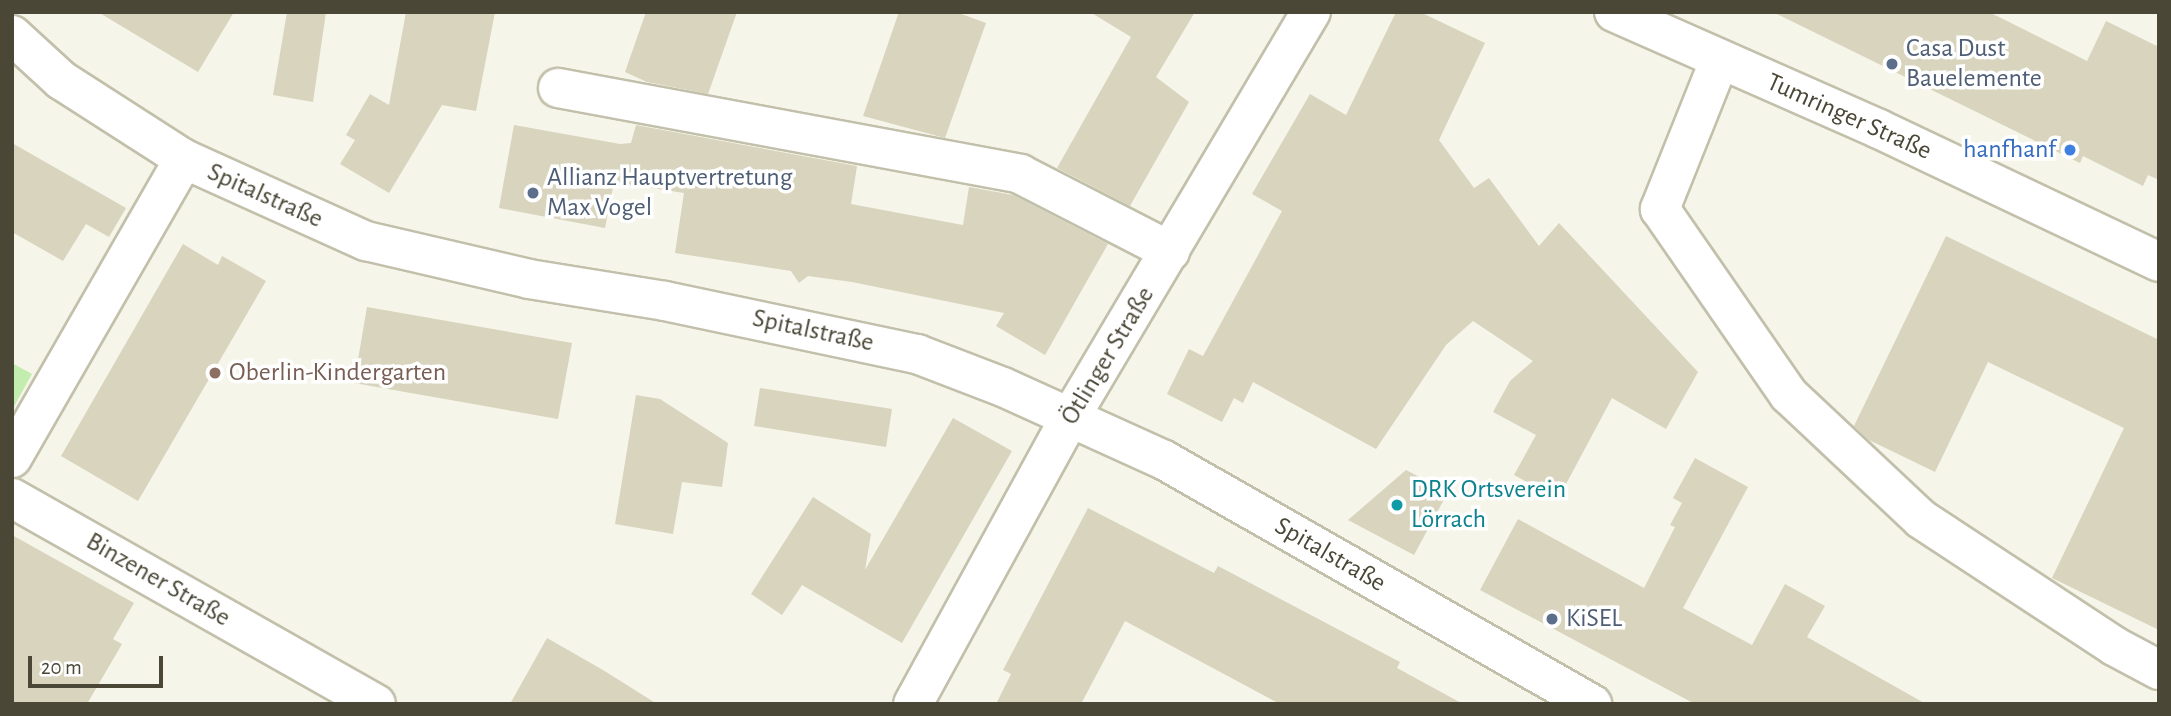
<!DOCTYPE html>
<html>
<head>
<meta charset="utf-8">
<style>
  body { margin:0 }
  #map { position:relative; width:2171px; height:716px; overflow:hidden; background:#f6f5e9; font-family:"Alegreya Sans",sans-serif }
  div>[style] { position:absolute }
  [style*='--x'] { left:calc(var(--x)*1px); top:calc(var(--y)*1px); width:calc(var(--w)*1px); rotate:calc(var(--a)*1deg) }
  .green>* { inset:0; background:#c2edaf }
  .building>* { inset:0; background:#d8d4bd }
  .roads { filter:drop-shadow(2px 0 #c2c0ab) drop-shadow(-2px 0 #c2c0ab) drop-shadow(0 2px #c2c0ab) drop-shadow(0 -2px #c2c0ab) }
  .minor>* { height:38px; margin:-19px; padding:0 19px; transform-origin:19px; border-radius:19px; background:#fff }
  .dots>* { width:19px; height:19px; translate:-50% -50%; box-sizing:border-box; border:4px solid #fff; border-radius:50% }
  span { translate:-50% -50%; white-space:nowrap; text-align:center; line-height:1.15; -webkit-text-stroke:7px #fff; paint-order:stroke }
  .service-label { font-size:26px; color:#4e5e75 }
  .left { translate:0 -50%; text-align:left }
  .street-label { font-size:26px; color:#4a4737 }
  .shop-label { font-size:26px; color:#366cbe }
  .right { translate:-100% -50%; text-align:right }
  .education-label { font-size:26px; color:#785e54 }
  .culture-label { font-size:26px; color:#0d838f }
  .frame { position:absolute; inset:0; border:14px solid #4a4737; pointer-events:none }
  .scale { position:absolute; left:28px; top:656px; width:135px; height:32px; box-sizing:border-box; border:4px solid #4a4737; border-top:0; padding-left:9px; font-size:21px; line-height:24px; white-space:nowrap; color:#4a4737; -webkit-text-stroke:5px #fff; paint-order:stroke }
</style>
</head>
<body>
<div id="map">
  <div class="green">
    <div style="clip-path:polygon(12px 363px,32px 374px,12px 410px)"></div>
  </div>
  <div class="building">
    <div style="clip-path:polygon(98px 12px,234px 12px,198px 72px)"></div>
    <div style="clip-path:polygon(287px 12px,326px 12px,313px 102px,273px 95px)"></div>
    <div style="clip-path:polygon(406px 12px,495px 12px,476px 111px,442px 105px,389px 193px,340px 164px,355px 140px,346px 135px,370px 94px,389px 105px)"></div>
    <div style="clip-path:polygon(646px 12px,737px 12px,708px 94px,647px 82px,625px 72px)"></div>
    <div style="clip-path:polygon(899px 12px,956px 12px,986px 23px,945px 138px,863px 116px)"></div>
    <div style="clip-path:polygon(1090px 12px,1195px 12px,1156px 77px,1189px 102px,1130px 206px,1057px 168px,1131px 37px)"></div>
    <div style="clip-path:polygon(1396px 12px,1420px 12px,1485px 43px,1439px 140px,1474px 188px,1489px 178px,1539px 246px,1559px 223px,1698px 372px,1666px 429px,1612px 398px,1558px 499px,1514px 475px,1536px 435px,1493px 412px,1510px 381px,1533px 361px,1473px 321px,1446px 345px,1376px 449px,1253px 382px,1243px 403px,1234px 398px,1222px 422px,1167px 394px,1189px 349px,1203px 356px,1282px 211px,1252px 194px,1310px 94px,1346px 115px)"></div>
    <div style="clip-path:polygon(1773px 12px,1989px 12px,2087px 61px,2106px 21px,2159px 47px,2159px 180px,2148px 175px,2143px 186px,2083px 156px,2080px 163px)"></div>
    <div style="clip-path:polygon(514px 125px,620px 144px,631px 143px,636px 125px,857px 166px,851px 204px,963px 225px,969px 187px,1013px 195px,1108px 244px,1045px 355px,996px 326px,1004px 313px,852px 282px,808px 276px,799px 283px,791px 271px,675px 253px,684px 193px,614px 182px,605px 228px,499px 208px)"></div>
    <div style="clip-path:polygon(12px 143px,126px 208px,109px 237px,86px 224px,63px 261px,12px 232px)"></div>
    <div style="clip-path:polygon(1946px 236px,2159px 340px,2159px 630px,2052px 578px,2124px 428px,1988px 362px,1935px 472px,1869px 440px,1854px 426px)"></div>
    <div style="clip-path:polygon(183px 244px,218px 265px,222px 256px,266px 281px,138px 501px,61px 456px)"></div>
    <div style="clip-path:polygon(367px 307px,572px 343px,558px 419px,354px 383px)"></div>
    <div style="clip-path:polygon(760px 388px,892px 409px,886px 447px,754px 426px)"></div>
    <div style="clip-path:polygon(636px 395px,660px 399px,728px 443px,722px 487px,682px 482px,673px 534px,615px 524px)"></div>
    <div style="clip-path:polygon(953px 418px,1012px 451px,902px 643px,802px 585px,782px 615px,751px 594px,813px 497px,871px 534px,865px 570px)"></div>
    <div style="clip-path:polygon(1695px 458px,1748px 487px,1683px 608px,1752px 645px,1785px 584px,1825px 606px,1807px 637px,1926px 704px,1695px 704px,1480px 590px,1518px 519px,1644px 588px,1675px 527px,1670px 525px,1682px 503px,1673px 498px)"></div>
    <div style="clip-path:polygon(1406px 470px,1448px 492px,1414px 555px,1348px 520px)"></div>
    <div style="clip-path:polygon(1088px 508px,1214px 573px,1218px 566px,1400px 662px,1397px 668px,1463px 704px,1280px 704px,1125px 621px,1081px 704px,996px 704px,1011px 674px,1003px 670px)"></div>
    <div style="clip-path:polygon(12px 535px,134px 603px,113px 639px,122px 644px,87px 704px,12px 704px)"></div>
    <div style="clip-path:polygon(547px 638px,603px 670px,657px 704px,510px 704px)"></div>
  </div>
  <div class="roads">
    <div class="minor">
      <div style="--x:1614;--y:12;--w:290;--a:23.8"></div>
      <div style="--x:1879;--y:129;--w:310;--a:25.4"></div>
      <div style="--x:12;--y:35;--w:67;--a:42.6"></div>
      <div style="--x:61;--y:80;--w:146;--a:32.7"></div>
      <div style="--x:184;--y:159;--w:200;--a:24.3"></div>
      <div style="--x:366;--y:241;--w:167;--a:13.1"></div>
      <div style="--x:529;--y:279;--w:138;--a:9.2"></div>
      <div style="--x:665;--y:301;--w:258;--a:11.9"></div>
      <div style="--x:917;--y:354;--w:92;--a:21"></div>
      <div style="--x:1003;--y:387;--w:177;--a:24.4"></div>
      <div style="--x:1164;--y:460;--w:493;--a:29.7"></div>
      <div style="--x:1720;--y:59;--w:162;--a:111.8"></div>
      <div style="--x:1660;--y:209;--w:226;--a:55.3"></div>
      <div style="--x:1789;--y:395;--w:181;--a:43.2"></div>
      <div style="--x:1921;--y:519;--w:231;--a:33.3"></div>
      <div style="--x:2114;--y:646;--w:51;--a:28.1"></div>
      <div style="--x:558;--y:88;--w:470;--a:10.5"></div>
      <div style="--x:1020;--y:174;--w:169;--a:27.2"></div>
      <div style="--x:12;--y:458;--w:345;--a:-60.1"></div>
      <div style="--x:12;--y:498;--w:418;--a:29.5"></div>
      <div style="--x:913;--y:704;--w:328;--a:-61.3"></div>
      <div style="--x:1071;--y:416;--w:470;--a:-59.3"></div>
    </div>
  </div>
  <div class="dots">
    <div style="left:1892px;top:64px;background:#5c6f8a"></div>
    <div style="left:2070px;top:150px;background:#3f7fe0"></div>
    <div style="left:533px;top:193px;background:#5c6f8a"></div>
    <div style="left:215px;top:373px;background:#8d6e63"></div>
    <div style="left:1397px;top:505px;background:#0f9aa8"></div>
    <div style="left:1552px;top:619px;background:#5c6f8a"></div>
  </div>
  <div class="service-label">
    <span class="left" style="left:1906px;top:64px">Casa Dust<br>Bauelemente</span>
    <span class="left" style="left:547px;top:193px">Allianz Hauptvertretung<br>Max Vogel</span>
    <span class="left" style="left:1566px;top:619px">KiSEL</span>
  </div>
  <div class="street-label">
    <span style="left:1849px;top:117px;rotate:24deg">Tumringer Straße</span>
    <span style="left:265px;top:196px;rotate:24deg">Spitalstraße</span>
    <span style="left:813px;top:331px;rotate:12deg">Spitalstraße</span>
    <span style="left:1108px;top:356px;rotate:-59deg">Ötlinger Straße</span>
    <span style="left:1330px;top:555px;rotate:30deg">Spitalstraße</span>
    <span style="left:158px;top:580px;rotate:30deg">Binzener Straße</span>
  </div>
  <div class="shop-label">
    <span class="right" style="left:2056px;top:150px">hanfhanf</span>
  </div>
  <div class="education-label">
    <span class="left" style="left:229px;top:373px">Oberlin-Kindergarten</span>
  </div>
  <div class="culture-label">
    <span class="left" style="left:1411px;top:505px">DRK Ortsverein<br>Lörrach</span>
  </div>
  <div class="frame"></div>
  <div class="scale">20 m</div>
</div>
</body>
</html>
